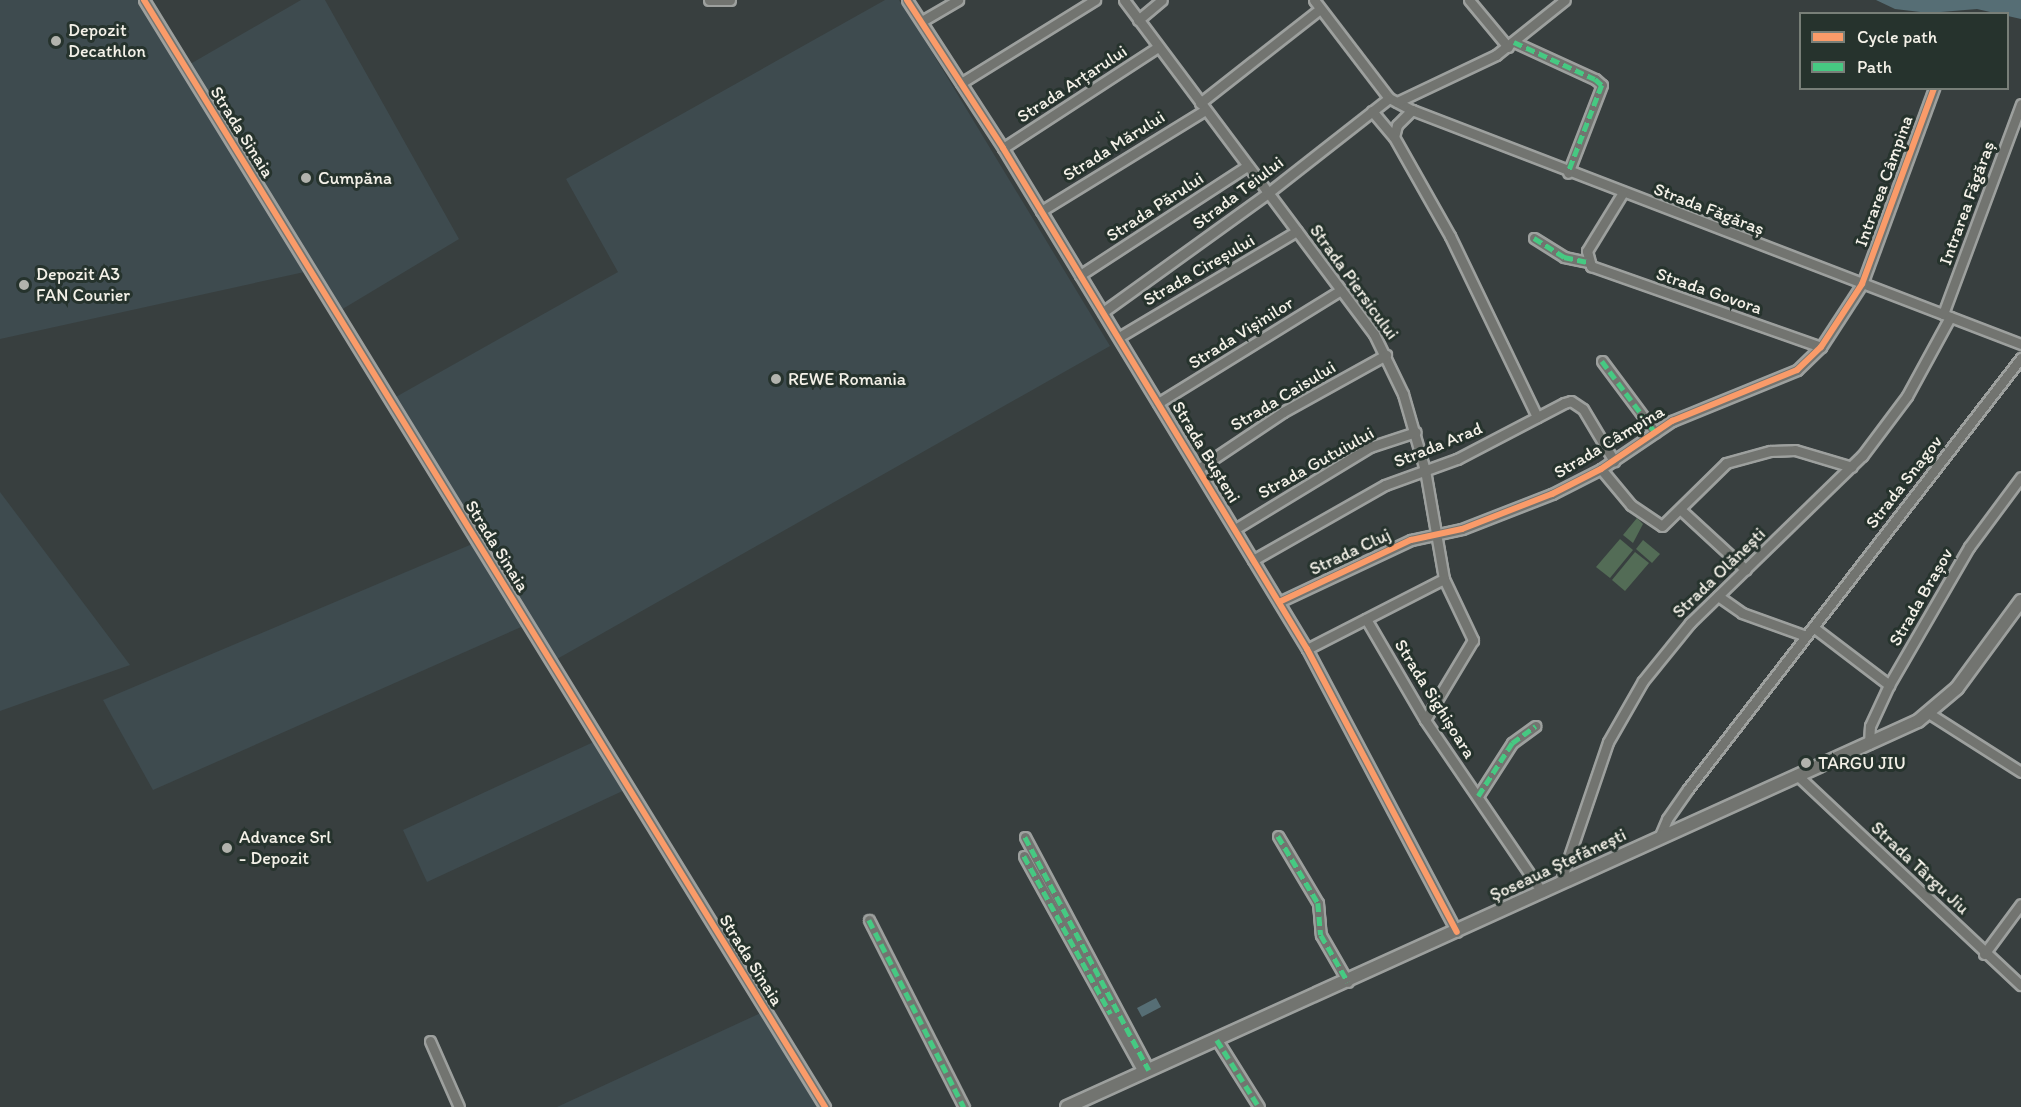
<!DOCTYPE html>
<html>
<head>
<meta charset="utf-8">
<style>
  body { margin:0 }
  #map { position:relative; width:2021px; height:1107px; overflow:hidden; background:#383f3f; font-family:Itim,sans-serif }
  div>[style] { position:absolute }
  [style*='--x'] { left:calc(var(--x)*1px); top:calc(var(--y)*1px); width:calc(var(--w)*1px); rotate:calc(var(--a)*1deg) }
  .built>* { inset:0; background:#3e4b4f }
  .green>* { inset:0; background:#536c56 }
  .water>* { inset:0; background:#566e75 }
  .roads { filter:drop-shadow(2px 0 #9da09e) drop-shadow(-2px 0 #9da09e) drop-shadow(0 2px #9da09e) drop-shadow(0 -2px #9da09e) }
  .street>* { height:9px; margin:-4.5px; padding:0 4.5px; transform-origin:4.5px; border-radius:4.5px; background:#727470 }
  .secondary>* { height:12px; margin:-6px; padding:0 6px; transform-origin:6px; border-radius:6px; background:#727470 }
  .quiet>* { height:4.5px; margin-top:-2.25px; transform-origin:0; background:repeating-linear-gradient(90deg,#46c982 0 9px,transparent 0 13.5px) }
  .cycleway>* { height:6px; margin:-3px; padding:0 3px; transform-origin:3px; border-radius:3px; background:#fa9b69 }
  .dots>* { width:16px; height:16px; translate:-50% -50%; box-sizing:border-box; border:3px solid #26332d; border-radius:50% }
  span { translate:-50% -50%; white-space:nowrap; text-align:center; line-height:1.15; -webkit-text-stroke:6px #26332d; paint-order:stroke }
  .poi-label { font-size:18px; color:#f4f1e8 }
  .left { translate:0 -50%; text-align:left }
  .street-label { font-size:18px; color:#f4f1e8 }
  .legend { position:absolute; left:1799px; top:12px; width:210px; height:78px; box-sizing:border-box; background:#26332d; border:2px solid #787f78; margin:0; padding:8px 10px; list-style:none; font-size:18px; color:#f4f1e8 }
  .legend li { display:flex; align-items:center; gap:12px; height:30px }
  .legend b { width:30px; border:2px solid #787f78 }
</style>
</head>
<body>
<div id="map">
  <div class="built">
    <div style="clip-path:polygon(0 0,144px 0,185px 67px,301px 0,325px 0,459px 239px,336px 313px,309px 271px,0 339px)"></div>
    <div style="clip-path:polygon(885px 0,899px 0,921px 34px,1110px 346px,557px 659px,394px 398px,618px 272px,566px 179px)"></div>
    <div style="clip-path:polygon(0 492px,130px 665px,0 711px)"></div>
    <div style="clip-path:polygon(477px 542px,528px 624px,153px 790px,103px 700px)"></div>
    <div style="clip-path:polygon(600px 739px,629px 788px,427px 882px,403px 830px)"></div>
    <div style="clip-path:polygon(765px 1011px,825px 1107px,557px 1107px)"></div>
  </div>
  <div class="green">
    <div style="clip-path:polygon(1637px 518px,1643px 524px,1633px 543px,1623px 535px)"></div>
    <div style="clip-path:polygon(1620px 539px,1633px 550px,1610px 578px,1596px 567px)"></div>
    <div style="clip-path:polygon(1643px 540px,1660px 554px,1652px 563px,1636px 549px)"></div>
    <div style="clip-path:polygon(1635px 552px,1649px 563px,1625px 591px,1612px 580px)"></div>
  </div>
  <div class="water">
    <div style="clip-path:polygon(1876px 0,2021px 0,2021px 19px,1977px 9px,1929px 13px,1895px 9px)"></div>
    <div style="clip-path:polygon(1156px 998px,1161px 1007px,1142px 1017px,1137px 1008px)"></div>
  </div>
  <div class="roads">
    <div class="street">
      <div style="--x:144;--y:0;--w:1300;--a:58.4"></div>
      <div style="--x:709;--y:0;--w:21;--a:0"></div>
      <div style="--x:907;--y:0;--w:176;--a:57"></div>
      <div style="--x:1003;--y:148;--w:586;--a:58.75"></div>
      <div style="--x:1307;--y:649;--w:320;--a:62.1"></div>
      <div style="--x:1124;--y:0;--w:417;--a:53.2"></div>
      <div style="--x:1374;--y:334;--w:67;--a:64.2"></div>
      <div style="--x:1403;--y:394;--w:79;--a:73.9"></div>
      <div style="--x:1425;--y:470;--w:111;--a:80.1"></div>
      <div style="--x:1444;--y:579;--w:68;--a:64.6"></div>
      <div style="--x:1473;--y:640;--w:93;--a:121"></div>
      <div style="--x:1314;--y:0;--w:123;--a:52.6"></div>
      <div style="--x:1389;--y:98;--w:26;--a:28"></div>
      <div style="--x:1412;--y:110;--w:652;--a:21.02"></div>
      <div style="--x:1469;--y:0;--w:61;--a:50.3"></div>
      <div style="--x:1138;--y:20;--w:31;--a:-40"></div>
      <div style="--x:922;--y:21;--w:42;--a:-30.3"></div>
      <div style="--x:1514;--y:42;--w:89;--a:24.6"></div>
      <div style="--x:1595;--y:79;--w:9;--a:41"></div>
      <div style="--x:1602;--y:85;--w:94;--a:111.1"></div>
      <div style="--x:961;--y:83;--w:158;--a:-31.8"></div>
      <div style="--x:1397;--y:102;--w:110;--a:-25.4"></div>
      <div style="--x:1496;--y:55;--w:88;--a:-38.6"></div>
      <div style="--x:1200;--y:103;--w:152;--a:-38.1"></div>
      <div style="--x:1412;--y:110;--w:21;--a:135"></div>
      <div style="--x:1397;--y:125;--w:12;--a:104"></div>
      <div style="--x:1394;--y:137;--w:114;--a:60.5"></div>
      <div style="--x:1450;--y:236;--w:201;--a:64.3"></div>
      <div style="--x:1372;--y:111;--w:34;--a:50"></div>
      <div style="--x:1003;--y:148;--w:185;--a:-33.1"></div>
      <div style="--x:1622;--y:194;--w:67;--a:121.6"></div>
      <div style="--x:1587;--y:251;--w:16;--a:75"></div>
      <div style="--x:1591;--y:266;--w:244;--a:19.4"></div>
      <div style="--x:1041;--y:211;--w:193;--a:-31.6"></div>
      <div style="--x:1534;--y:238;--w:36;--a:32"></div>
      <div style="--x:1564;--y:257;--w:25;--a:12"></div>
      <div style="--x:1080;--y:275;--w:199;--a:-33.1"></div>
      <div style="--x:1103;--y:312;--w:203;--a:-35.8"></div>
      <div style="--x:1268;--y:193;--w:154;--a:-38.1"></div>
      <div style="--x:1943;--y:314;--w:224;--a:-69.6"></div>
      <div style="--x:1119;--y:337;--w:207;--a:-30.8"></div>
      <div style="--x:1602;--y:361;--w:89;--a:53.3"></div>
      <div style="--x:1158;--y:403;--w:215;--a:-31.7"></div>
      <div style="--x:1198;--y:469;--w:102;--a:-33.8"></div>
      <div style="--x:1283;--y:412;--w:118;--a:-29"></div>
      <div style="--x:1601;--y:469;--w:47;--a:50.2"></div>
      <div style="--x:1631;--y:505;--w:37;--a:34"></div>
      <div style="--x:1662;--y:526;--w:90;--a:-44.5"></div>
      <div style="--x:1726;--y:463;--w:46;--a:-15.3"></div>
      <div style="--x:1770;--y:451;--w:25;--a:-2"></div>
      <div style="--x:1795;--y:450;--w:59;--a:16.6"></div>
      <div style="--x:1681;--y:510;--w:88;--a:42.7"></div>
      <div style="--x:1235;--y:529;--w:158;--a:-31.3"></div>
      <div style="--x:1370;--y:447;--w:48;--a:-18.1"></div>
      <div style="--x:1253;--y:560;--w:152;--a:-29.6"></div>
      <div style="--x:1385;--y:485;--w:77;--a:-19.9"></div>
      <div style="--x:1457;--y:459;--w:121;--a:-27.6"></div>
      <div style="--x:1564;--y:403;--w:7;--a:-16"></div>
      <div style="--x:1571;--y:401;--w:14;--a:34"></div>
      <div style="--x:1583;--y:409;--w:61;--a:59.2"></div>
      <div style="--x:1718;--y:596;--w:29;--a:35"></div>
      <div style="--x:1742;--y:613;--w:68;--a:19.8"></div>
      <div style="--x:1279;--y:602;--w:146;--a:-25.2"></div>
      <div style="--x:1411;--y:540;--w:52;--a:-12.2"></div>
      <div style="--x:1462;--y:529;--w:97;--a:-21.3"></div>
      <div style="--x:1552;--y:494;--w:55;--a:-27"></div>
      <div style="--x:1601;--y:469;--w:86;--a:-34.1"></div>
      <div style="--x:1672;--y:421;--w:135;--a:-22.2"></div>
      <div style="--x:1797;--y:370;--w:33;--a:-44"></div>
      <div style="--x:1821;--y:347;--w:75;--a:-56.9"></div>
      <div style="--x:1862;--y:284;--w:209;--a:-69.8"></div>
      <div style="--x:1366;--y:619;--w:117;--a:59.7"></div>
      <div style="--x:1425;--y:720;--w:208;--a:55.8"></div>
      <div style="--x:1813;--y:627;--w:96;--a:37.3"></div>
      <div style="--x:1307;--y:649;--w:154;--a:-27.1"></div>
      <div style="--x:1930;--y:714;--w:108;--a:32.5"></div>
      <div style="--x:1869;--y:744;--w:18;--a:-87"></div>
      <div style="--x:1870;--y:726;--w:45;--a:-65.1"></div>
      <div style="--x:1889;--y:685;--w:160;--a:-59.9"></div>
      <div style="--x:1969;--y:547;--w:87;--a:-53.4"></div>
      <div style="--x:1797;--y:775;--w:307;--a:43.2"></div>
      <div style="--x:1478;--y:796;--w:63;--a:-57.3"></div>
      <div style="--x:1512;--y:743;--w:29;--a:-36"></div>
      <div style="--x:1278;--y:836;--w:78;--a:59.2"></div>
      <div style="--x:1318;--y:903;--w:32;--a:85"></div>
      <div style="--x:1321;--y:935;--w:54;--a:60.1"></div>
      <div style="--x:1025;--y:837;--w:264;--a:62"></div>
      <div style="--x:1659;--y:838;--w:21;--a:-67"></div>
      <div style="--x:1667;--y:819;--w:37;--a:-55"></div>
      <div style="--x:1688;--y:789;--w:545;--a:-52.31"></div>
      <div style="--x:1024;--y:856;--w:247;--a:61.1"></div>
      <div style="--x:1560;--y:883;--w:149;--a:-71.2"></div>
      <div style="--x:1608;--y:742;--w:70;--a:-60.2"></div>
      <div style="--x:1643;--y:681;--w:75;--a:-51"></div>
      <div style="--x:1690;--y:623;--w:240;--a:-44.2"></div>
      <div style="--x:1862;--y:456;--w:75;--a:-53.1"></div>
      <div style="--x:1907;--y:396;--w:90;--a:-61.4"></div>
      <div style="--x:869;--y:920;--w:210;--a:63.1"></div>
      <div style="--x:1984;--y:954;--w:62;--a:-53.5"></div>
      <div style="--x:1217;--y:1040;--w:79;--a:57.9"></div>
      <div style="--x:430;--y:1041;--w:72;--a:66.3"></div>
    </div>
    <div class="secondary">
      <div style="--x:1067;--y:1107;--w:934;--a:-24.4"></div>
      <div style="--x:1918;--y:721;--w:51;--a:-40.2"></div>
      <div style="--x:1957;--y:688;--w:108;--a:-53.7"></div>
    </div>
  </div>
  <div class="quiet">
    <div style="--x:1514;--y:42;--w:89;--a:24.6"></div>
    <div style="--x:1595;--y:79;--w:9;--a:41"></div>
    <div style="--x:1602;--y:85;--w:94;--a:111.1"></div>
    <div style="--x:1534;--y:238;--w:36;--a:32"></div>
    <div style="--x:1564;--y:257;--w:25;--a:12"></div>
    <div style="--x:1602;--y:361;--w:89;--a:53.3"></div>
    <div style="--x:1478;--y:796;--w:63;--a:-57.3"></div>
    <div style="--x:1512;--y:743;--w:29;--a:-36"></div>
    <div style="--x:1278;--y:836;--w:78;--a:59.2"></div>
    <div style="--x:1318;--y:903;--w:32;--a:85"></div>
    <div style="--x:1321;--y:935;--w:54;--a:60.1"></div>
    <div style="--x:1025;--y:837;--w:264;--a:62"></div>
    <div style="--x:1024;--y:856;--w:180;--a:61.2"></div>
    <div style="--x:869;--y:920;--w:210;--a:63.1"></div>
    <div style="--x:1217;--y:1040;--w:79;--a:57.9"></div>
  </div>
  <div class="cycleway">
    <div style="--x:144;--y:0;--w:1300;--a:58.4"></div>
    <div style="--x:907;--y:0;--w:176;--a:57"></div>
    <div style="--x:1003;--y:148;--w:586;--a:58.75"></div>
    <div style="--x:1307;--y:649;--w:320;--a:62.1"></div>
    <div style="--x:1279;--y:602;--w:146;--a:-25.2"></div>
    <div style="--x:1411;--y:540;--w:52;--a:-12.2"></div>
    <div style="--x:1462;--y:529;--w:97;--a:-21.3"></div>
    <div style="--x:1552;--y:494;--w:55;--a:-27"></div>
    <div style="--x:1601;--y:469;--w:86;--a:-34.1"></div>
    <div style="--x:1672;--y:421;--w:135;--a:-22.2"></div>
    <div style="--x:1797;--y:370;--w:33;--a:-44"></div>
    <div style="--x:1821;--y:347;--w:75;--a:-56.9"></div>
    <div style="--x:1862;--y:284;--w:209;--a:-69.8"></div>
  </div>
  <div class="dots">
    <div style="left:56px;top:41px;background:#b2b3ad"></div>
    <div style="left:306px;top:178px;background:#b2b3ad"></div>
    <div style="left:24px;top:285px;background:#b2b3ad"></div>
    <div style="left:776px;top:379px;background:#b2b3ad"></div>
    <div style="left:1806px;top:763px;background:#b2b3ad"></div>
    <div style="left:227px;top:848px;background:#b2b3ad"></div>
  </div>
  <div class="poi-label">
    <span class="left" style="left:68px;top:41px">Depozit<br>Decathlon</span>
    <span class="left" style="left:318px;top:178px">Cumpăna</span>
    <span class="left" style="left:36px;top:285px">Depozit A3<br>FAN Courier</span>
    <span class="left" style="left:788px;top:379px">REWE Romania</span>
    <span class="left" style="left:1818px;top:763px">TARGU JIU</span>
    <span class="left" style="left:239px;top:848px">Advance Srl<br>- Depozit</span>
  </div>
  <div class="street-label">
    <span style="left:1072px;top:84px;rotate:-33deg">Strada Arțarului</span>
    <span style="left:242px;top:132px;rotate:58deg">Strada Sinaia</span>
    <span style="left:1114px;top:146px;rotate:-32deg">Strada Mărului</span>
    <span style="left:1884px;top:181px;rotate:-70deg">Intrarea Câmpina</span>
    <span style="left:1238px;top:193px;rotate:-37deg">Strada Teiului</span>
    <span style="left:1967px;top:203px;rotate:-70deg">Intrarea Făgăraș</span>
    <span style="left:1155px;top:207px;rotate:-33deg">Strada Părului</span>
    <span style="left:1709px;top:209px;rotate:21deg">Strada Făgăraș</span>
    <span style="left:1199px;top:270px;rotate:-30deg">Strada Cireșului</span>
    <span style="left:1354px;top:282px;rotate:54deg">Strada Piersicului</span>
    <span style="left:1709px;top:291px;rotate:19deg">Strada Govora</span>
    <span style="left:1241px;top:333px;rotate:-32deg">Strada Vișinilor</span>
    <span style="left:1283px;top:396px;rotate:-31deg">Strada Caisului</span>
    <span style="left:1609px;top:442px;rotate:-31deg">Strada Câmpina</span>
    <span style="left:1438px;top:445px;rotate:-22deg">Strada Arad</span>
    <span style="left:1206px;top:452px;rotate:59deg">Strada Bușteni</span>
    <span style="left:1316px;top:463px;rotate:-29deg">Strada Gutuiului</span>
    <span style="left:1904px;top:482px;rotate:-52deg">Strada Snagov</span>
    <span style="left:497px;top:546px;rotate:58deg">Strada Sinaia</span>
    <span style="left:1350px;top:552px;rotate:-25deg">Strada Cluj</span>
    <span style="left:1719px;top:573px;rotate:-44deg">Strada Olănești</span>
    <span style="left:1921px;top:597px;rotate:-60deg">Strada Brașov</span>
    <span style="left:1435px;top:699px;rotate:58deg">Strada Sighișoara</span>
    <span style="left:1558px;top:865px;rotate:-25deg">Șoseaua Ștefănești</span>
    <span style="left:1920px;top:868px;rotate:43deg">Strada Târgu Jiu</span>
    <span style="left:751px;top:960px;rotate:58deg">Strada Sinaia</span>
  </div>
  <ul class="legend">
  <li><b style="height:8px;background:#fa9b69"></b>Cycle path</li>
  <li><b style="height:8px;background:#46c982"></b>Path</li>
  </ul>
</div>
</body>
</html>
